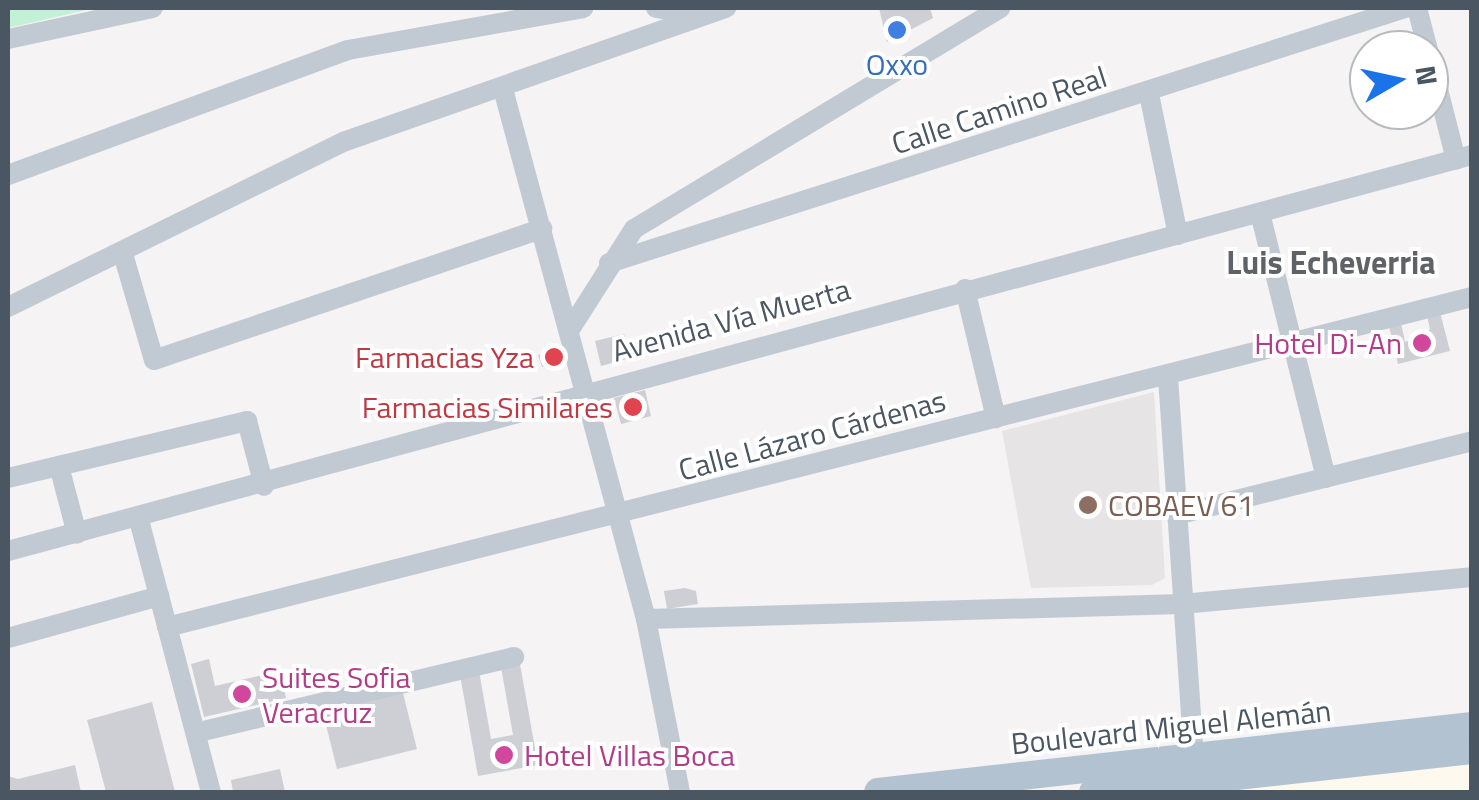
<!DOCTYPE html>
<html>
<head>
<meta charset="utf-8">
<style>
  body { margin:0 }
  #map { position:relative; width:1479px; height:800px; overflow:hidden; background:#f5f3f3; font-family:"Titillium Web",sans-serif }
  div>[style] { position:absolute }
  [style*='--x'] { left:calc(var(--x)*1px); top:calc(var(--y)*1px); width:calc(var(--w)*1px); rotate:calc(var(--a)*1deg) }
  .commercial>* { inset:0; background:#fdf9ef }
  .education>* { inset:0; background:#e6e4e5 }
  .green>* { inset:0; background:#c3f1d5 }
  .building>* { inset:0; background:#cdcfd5 }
  .minor>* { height:20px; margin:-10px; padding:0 10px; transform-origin:10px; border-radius:10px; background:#c1cad2 }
  .major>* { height:28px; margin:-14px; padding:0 14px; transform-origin:14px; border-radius:14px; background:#b3c2d1 }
  .dots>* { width:28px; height:28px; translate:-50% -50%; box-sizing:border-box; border:5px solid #fff; border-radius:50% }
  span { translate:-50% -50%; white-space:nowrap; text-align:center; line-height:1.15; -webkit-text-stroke:8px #fff; paint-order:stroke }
  .shop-label { font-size:30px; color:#366cbe }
  .street-label { font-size:30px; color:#4a5661 }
  .hotel-label { font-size:30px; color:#b23c85 }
  .right { translate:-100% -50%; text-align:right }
  .left { translate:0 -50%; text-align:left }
  .health-label { font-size:30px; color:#be3a42 }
  .education-label { font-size:30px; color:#785e54 }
  .neighbourhood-label { font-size:32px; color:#5f6368; font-weight:700 }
  .frame { position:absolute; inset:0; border:10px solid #4a5661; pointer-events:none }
  .north { position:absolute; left:1349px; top:30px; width:100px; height:100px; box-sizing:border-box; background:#fff; border:2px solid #b7bbc0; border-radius:50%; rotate:81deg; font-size:28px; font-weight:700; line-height:40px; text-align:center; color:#4a5661 }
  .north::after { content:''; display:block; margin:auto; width:35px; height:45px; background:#1a73e8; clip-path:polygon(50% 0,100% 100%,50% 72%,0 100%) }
</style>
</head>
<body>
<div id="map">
  <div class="commercial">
    <div style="clip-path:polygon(1471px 755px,1471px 792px,1144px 792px)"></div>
  </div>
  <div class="education">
    <div style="clip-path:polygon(1154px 392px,1165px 578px,1152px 585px,1031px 588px,1002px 431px)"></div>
  </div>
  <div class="green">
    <div style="clip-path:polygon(8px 8px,91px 8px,91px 9px,8px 28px)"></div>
  </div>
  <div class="building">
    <div style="clip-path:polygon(879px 8px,930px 8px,933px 18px,887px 42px)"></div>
    <div style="clip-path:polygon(1440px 312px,1450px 351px,1398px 364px,1389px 326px,1401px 323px,1405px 342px,1423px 336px,1430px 329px,1427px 316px)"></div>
    <div style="clip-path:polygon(624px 334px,630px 358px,601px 366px,595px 341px)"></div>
    <div style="clip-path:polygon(566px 347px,570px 359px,542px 367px,538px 355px)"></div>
    <div style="clip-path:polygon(645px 390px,651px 416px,621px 424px,614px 398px)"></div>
    <div style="clip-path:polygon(685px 588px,696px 591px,698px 604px,667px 609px,664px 591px)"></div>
    <div style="clip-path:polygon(209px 659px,215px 686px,280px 671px,286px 698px,204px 717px,191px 664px)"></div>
    <div style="clip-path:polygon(520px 664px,538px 765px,478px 776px,460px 675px,479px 671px,491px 739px,513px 735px,501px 667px)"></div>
    <div style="clip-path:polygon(403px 693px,417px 749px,337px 769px,323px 713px)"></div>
    <div style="clip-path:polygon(152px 702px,175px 792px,106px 792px,87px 720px)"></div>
    <div style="clip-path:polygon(75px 765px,81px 792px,8px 792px,8px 776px,18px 779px)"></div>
    <div style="clip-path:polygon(280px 769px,285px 792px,233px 792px,231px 780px)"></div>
  </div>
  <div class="minor">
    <div style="--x:656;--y:8;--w:40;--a:10"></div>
    <div style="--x:1417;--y:8;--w:43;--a:75.3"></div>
    <div style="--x:8;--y:39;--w:148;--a:-12.1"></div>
    <div style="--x:1429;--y:54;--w:109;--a:75.7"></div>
    <div style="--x:503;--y:89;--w:549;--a:74.9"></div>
    <div style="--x:646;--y:619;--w:176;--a:78.9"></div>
    <div style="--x:1149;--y:94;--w:144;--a:78.4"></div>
    <div style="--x:8;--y:175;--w:362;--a:-20.2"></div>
    <div style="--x:348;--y:50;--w:239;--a:-10.1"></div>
    <div style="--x:1260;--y:213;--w:273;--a:76"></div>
    <div style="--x:123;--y:254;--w:110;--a:73.7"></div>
    <div style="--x:154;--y:360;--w:410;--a:-18.7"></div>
    <div style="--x:609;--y:263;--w:836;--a:-17.76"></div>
    <div style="--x:965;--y:289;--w:133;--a:76.5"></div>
    <div style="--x:8;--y:307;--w:373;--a:-26.2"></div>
    <div style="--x:343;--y:142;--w:406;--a:-19.3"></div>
    <div style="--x:569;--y:331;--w:121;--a:-57.5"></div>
    <div style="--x:634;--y:229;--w:428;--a:-31.1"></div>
    <div style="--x:1168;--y:377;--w:381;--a:86.1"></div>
    <div style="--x:59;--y:466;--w:70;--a:75.2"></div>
    <div style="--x:8;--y:478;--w:246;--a:-13.4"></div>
    <div style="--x:247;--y:421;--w:67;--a:75.3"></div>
    <div style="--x:1176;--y:515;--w:305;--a:-14"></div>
    <div style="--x:139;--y:520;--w:281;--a:75.2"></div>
    <div style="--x:8;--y:551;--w:1517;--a:-15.14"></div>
    <div style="--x:646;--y:619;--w:536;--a:-1.6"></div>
    <div style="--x:1182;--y:604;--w:291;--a:-5.3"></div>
    <div style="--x:167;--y:627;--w:1346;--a:-14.19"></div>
    <div style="--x:8;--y:638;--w:157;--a:-15.5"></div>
    <div style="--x:199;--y:732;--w:324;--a:-13.4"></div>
  </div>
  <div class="major">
    <div style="--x:878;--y:792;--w:598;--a:-6.34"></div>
    <div style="--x:1093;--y:792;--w:381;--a:-6.3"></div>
  </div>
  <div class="dots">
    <div style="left:897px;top:30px;background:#3f7fe0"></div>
    <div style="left:1422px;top:343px;background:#d1479c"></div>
    <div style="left:554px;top:357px;background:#e0444e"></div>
    <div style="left:633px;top:407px;background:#e0444e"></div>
    <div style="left:1088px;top:505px;background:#8d6e63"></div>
    <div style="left:242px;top:694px;background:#d1479c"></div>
    <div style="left:504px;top:755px;background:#d1479c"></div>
  </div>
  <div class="shop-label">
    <span style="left:897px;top:64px">Oxxo</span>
  </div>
  <div class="street-label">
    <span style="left:999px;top:110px;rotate:-18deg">Calle Camino Real</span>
    <span style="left:731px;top:320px;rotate:-15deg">Avenida Vía Muerta</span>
    <span style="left:812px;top:435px;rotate:-15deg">Calle Lázaro Cárdenas</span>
    <span style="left:1171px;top:727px;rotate:-6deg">Boulevard Miguel Alemán</span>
  </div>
  <div class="hotel-label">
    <span class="right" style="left:1402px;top:343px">Hotel Di-An</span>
    <span class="left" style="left:262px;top:694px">Suites Sofia<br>Veracruz</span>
    <span class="left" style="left:524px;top:755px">Hotel Villas Boca</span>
  </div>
  <div class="health-label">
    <span class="right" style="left:534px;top:357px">Farmacias Yza</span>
    <span class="right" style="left:613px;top:407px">Farmacias Similares</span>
  </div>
  <div class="education-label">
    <span class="left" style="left:1108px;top:505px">COBAEV 61</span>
  </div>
  <div class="neighbourhood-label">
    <span style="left:1331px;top:262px">Luis Echeverria</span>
  </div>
  <div class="frame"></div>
  <div class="north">N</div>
</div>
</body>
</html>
